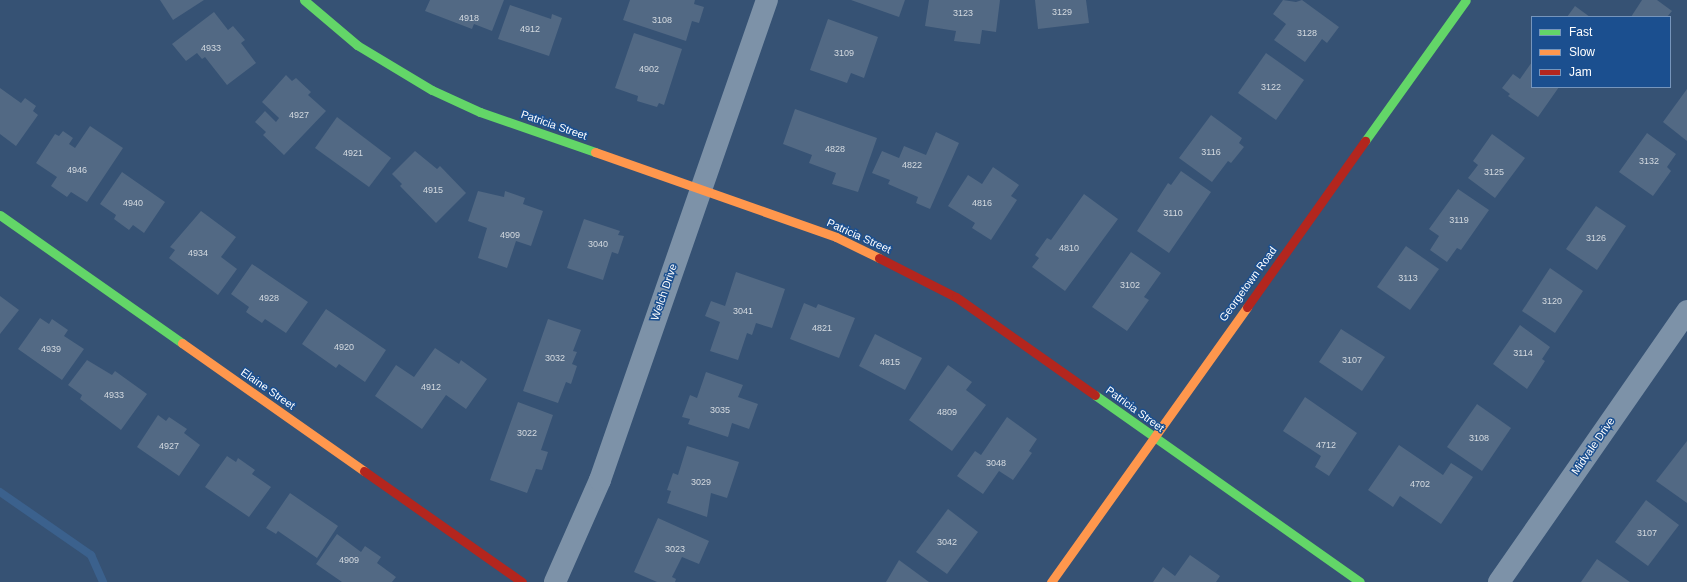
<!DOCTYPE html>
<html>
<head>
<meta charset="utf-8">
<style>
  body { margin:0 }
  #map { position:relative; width:1687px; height:582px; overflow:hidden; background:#365274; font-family:Arial,sans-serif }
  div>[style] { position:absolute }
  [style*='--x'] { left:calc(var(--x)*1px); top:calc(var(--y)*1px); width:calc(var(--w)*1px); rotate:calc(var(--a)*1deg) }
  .stream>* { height:8px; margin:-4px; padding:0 4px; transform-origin:4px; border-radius:4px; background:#3b618d }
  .building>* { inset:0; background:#526984 }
  .street>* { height:22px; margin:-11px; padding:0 11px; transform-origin:11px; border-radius:11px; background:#7d92a8 }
  .fast>* { height:9px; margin:-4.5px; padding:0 4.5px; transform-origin:4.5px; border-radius:4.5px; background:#63d668 }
  .slow>* { height:9px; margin:-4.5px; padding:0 4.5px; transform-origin:4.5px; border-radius:4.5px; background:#ff974d }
  .jam>* { height:9px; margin:-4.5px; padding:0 4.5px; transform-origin:4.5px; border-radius:4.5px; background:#b3261e }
  span { translate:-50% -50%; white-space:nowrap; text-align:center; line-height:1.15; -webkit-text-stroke:3px #1b4f8f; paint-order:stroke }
  .number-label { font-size:9px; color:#d4dae0 }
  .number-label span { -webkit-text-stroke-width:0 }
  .street-label { font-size:11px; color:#fff }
  .legend { position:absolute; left:1531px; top:16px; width:140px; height:72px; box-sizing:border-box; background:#1b4f8f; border:1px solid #7695bc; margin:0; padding:5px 7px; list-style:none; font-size:12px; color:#fff }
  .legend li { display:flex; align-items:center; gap:8px; height:20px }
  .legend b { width:20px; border:1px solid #7695bc }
</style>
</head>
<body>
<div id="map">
  <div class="stream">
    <div style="--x:0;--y:492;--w:111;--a:34.7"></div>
    <div style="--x:91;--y:555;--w:30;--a:66"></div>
  </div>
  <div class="building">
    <div style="clip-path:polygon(160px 0,204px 0,173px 20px)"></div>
    <div style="clip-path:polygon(430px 0,504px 0,492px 31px,474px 24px,472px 29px,425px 11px)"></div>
    <div style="clip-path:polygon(630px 0,695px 0,694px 4px,704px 7px,699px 23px,692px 21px,686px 41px,623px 20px)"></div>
    <div style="clip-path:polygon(851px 0,905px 0,899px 17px)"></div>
    <div style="clip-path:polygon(929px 0,1000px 0,996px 32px,982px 30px,980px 44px,954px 41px,956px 31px,925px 26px)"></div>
    <div style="clip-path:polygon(1035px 0,1086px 0,1089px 23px,1038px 29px)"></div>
    <div style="clip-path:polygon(1283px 0,1296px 2px,1302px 0,1339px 27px,1327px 43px,1322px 39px,1305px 62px,1274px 40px,1286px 24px,1273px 14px)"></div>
    <div style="clip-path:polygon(1642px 0,1657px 0,1672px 11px,1667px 17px,1631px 17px)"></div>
    <div style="clip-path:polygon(510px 5px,551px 19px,552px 14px,562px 18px,549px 56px,498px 39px)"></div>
    <div style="clip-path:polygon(1575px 6px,1590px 17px,1567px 17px)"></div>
    <div style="clip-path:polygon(214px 12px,228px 30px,233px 26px,245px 40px,241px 43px,256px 63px,227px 85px,205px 57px,202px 59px,197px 53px,186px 61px,172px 44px)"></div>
    <div style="clip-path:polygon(828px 19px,878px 37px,864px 78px,851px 73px,847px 83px,810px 70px)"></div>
    <div style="clip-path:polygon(634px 33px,682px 49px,664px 105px,659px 103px,657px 107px,637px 101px,638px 96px,615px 88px)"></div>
    <div style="clip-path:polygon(1266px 53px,1304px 80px,1276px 120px,1238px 93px)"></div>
    <div style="clip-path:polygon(1532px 62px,1532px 87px,1559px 87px,1538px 117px,1508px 96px,1510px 94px,1502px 88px,1513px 74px,1520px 79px)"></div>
    <div style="clip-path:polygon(286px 75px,292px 81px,296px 78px,311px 92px,308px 95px,326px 111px,284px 155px,263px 135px,266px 132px,255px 122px,265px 111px,276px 122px,279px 118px,262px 102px)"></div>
    <div style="clip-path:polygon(0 88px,21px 103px,25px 98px,36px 106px,33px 111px,38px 115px,16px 146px,0 134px)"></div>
    <div style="clip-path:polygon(1687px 89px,1687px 141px,1663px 122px)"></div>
    <div style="clip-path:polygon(795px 109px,877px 138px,858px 192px,832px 184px,836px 173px,809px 163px,812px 155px,783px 144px)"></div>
    <div style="clip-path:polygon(1211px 115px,1242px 138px,1239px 143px,1244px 147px,1231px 163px,1228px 161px,1212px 182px,1179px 158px)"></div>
    <div style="clip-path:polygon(337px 117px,391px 158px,369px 187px,315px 148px)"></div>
    <div style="clip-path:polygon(90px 126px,123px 148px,87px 202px,71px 192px,67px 197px,51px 186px,57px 177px,36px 163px,55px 134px,59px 136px,63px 131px,73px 138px,69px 144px,75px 148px)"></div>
    <div style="clip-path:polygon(936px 132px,959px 143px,930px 209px,916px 203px,918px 197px,888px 184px,890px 180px,872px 173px,882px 151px,899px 158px,904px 146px,926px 155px)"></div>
    <div style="clip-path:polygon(1647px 133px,1676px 154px,1667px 167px,1671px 171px,1653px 196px,1619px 172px)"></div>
    <div style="clip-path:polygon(1492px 134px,1525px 158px,1495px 198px,1468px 178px,1478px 165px,1473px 161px)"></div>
    <div style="clip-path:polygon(415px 151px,437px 169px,440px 166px,466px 193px,436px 223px,400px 186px,402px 184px,392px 174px)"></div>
    <div style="clip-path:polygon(993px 167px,1019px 185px,1011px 196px,1017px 200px,991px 240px,972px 228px,975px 223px,948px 206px,968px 175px,982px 184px)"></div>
    <div style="clip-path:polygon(1181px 171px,1211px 192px,1169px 253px,1137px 231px,1168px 183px,1171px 185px)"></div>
    <div style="clip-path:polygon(122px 172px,165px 202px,144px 233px,133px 225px,129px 230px,114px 219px,116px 215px,100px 204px)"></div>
    <div style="clip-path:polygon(1458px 189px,1489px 210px,1461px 250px,1457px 248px,1447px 262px,1430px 250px,1439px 236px,1429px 229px)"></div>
    <div style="clip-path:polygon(478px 191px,504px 197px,505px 191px,525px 198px,523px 204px,543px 211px,531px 246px,516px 241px,507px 268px,478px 258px,487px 228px,468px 221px)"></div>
    <div style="clip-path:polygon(1084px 194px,1118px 219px,1065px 291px,1032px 267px,1039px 258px,1035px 255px,1047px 238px,1051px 240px)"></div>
    <div style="clip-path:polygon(1596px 206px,1626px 226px,1597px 270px,1566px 249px)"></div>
    <div style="clip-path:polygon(201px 211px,236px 237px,221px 257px,237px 269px,218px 295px,169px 258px,175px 250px,170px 247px)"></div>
    <div style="clip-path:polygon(584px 219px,620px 231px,618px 235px,624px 236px,618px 254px,612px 252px,603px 280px,567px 268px)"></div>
    <div style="clip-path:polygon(1406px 246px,1439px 269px,1410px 310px,1377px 287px)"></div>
    <div style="clip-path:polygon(1131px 252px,1161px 273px,1144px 297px,1149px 300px,1127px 331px,1092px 307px)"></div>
    <div style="clip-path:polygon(252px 264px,308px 302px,286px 333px,265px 319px,262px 323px,246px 312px,249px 307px,231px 294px)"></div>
    <div style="clip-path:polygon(1550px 268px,1583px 291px,1555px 333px,1522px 311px)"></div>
    <div style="clip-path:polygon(736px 272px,785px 289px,772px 328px,756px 323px,752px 335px,747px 333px,738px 360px,710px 351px,720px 322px,705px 316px,711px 301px,725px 306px)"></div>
    <div style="clip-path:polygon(0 296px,19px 310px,0 334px)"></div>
    <div style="clip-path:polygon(804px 303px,816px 308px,818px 304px,855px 318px,839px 358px,790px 339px)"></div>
    <div style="clip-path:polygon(326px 309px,386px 350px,365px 382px,339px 364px,336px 368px,302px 344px)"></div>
    <div style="clip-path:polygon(40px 318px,49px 324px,52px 319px,68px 330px,64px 336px,84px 349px,62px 380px,18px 349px)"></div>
    <div style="clip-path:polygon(548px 319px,581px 330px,573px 351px,577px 352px,572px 364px,577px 366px,571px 384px,566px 382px,558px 403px,523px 391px)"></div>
    <div style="clip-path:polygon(1520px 325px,1550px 347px,1542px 359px,1545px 361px,1527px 389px,1493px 364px)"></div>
    <div style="clip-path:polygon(1341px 329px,1385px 357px,1362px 391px,1319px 362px)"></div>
    <div style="clip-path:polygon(875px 334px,922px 358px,905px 390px,859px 366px)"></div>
    <div style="clip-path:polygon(435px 348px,459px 364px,461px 360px,487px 379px,466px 409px,446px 395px,422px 429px,375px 396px,396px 365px,414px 377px)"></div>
    <div style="clip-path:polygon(87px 360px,112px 375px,115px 371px,147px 394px,121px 430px,80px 399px,82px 395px,68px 385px)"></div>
    <div style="clip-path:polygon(948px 365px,972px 382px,966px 390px,986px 405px,952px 451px,909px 420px)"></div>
    <div style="clip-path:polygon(706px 372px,743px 385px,738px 397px,758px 404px,749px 429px,732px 423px,728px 437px,688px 424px,690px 419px,682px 417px,690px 395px,697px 398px)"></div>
    <div style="clip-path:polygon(1305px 397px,1357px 433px,1329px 476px,1315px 467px,1321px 456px,1283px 431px)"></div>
    <div style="clip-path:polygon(518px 402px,553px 415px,541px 450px,548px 452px,542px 470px,536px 469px,527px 493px,490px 480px)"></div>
    <div style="clip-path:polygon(1477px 404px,1511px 428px,1482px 471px,1447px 447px)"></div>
    <div style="clip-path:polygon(158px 415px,166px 421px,169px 417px,187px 429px,184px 433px,200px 445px,179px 476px,137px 447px)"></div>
    <div style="clip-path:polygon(1007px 417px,1037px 439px,1029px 451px,1032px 453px,1013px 480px,999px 471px,983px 494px,957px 476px,975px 451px,981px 455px)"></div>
    <div style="clip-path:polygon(1687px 441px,1687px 503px,1656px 481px)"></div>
    <div style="clip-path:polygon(1399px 445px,1443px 475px,1451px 463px,1473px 477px,1441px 524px,1400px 496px,1393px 507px,1368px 490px)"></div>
    <div style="clip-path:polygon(687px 446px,739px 462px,727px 498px,711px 493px,707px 517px,667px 503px,671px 491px,667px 490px,673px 473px,678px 475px)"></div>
    <div style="clip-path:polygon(227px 456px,236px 462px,238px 458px,255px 470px,252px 474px,271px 487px,249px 517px,205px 487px)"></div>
    <div style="clip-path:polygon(290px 493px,338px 526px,317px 558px,278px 531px,276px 534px,266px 528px)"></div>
    <div style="clip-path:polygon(1646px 500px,1679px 525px,1648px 566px,1615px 542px)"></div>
    <div style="clip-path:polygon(948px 509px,978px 532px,947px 574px,916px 552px)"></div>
    <div style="clip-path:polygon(658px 518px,709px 541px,699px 564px,682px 557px,672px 577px,676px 579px,675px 582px,657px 582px,634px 572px)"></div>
    <div style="clip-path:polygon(337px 534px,361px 552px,365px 546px,381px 557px,377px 563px,396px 577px,392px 582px,342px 582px,316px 564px)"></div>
    <div style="clip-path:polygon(1190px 555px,1220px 576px,1216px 582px,1153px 582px,1163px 567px,1175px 576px)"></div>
    <div style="clip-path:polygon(1597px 559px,1630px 582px,1581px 582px)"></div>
    <div style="clip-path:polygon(899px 560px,929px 582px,886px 582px)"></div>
  </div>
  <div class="street">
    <div style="--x:555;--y:582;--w:111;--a:-66.2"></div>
    <div style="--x:600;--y:480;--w:508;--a:-70.82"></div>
    <div style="--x:1499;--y:582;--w:330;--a:-55.2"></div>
  </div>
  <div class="fast">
    <div style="--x:304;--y:0;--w:70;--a:40.3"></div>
    <div style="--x:357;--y:45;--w:87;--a:31"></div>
    <div style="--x:432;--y:90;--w:53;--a:24.6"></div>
    <div style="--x:480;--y:112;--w:122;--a:19.2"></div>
    <div style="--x:1365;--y:141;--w:173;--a:-54.4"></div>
    <div style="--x:0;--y:215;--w:223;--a:35.1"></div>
    <div style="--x:1095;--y:395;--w:324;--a:35.2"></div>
  </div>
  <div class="slow">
    <div style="--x:595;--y:152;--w:256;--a:19.4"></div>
    <div style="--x:836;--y:237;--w:48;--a:26"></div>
    <div style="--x:182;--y:343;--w:223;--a:35.1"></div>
    <div style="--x:1051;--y:582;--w:338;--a:-54.5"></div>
  </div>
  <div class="jam">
    <div style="--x:879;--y:258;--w:86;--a:26.9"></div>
    <div style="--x:956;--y:297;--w:170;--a:35.2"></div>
    <div style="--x:1247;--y:307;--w:204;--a:-54.6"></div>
    <div style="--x:364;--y:471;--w:193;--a:35.1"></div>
  </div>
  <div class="number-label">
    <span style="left:1062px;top:12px">3129</span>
    <span style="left:963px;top:13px">3123</span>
    <span style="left:469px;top:18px">4918</span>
    <span style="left:662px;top:20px">3108</span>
    <span style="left:530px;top:29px">4912</span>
    <span style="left:1307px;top:33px">3128</span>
    <span style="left:211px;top:48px">4933</span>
    <span style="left:844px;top:53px">3109</span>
    <span style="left:649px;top:69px">4902</span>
    <span style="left:1271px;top:87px">3122</span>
    <span style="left:299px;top:115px">4927</span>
    <span style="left:835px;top:149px">4828</span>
    <span style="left:1211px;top:152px">3116</span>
    <span style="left:353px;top:153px">4921</span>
    <span style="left:1649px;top:161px">3132</span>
    <span style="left:912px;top:165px">4822</span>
    <span style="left:77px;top:170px">4946</span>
    <span style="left:1494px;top:172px">3125</span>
    <span style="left:433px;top:190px">4915</span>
    <span style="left:133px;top:203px">4940</span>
    <span style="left:982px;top:203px">4816</span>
    <span style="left:1173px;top:213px">3110</span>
    <span style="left:1459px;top:220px">3119</span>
    <span style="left:510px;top:235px">4909</span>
    <span style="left:1596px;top:238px">3126</span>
    <span style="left:598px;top:244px">3040</span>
    <span style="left:1069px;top:248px">4810</span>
    <span style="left:198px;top:253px">4934</span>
    <span style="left:1408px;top:278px">3113</span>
    <span style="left:1130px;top:285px">3102</span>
    <span style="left:269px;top:298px">4928</span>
    <span style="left:1552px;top:301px">3120</span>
    <span style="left:743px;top:311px">3041</span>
    <span style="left:822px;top:328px">4821</span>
    <span style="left:344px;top:347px">4920</span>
    <span style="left:51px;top:349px">4939</span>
    <span style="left:1523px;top:353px">3114</span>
    <span style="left:555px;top:358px">3032</span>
    <span style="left:1352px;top:360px">3107</span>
    <span style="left:890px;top:362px">4815</span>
    <span style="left:431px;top:387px">4912</span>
    <span style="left:114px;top:395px">4933</span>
    <span style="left:720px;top:410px">3035</span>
    <span style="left:947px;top:412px">4809</span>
    <span style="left:527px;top:433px">3022</span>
    <span style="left:1479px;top:438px">3108</span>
    <span style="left:1326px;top:445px">4712</span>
    <span style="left:169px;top:446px">4927</span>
    <span style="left:996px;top:463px">3048</span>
    <span style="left:701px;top:482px">3029</span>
    <span style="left:1420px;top:484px">4702</span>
    <span style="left:1647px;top:533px">3107</span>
    <span style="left:947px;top:542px">3042</span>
    <span style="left:675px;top:549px">3023</span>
    <span style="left:349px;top:560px">4909</span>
  </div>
  <div class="street-label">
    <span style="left:554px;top:125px;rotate:19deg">Patricia Street</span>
    <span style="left:859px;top:236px;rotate:24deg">Patricia Street</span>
    <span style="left:1248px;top:284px;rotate:-54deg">Georgetown Road</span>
    <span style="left:664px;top:292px;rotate:-71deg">Welch Drive</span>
    <span style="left:268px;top:389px;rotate:35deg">Elaine Street</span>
    <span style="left:1135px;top:409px;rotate:36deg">Patricia Street</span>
    <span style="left:1593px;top:446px;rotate:-55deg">Midvale Drive</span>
  </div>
  <ul class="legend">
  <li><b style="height:5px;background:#63d668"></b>Fast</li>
  <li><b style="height:5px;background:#ff974d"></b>Slow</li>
  <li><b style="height:5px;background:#b3261e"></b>Jam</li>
  </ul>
</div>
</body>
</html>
